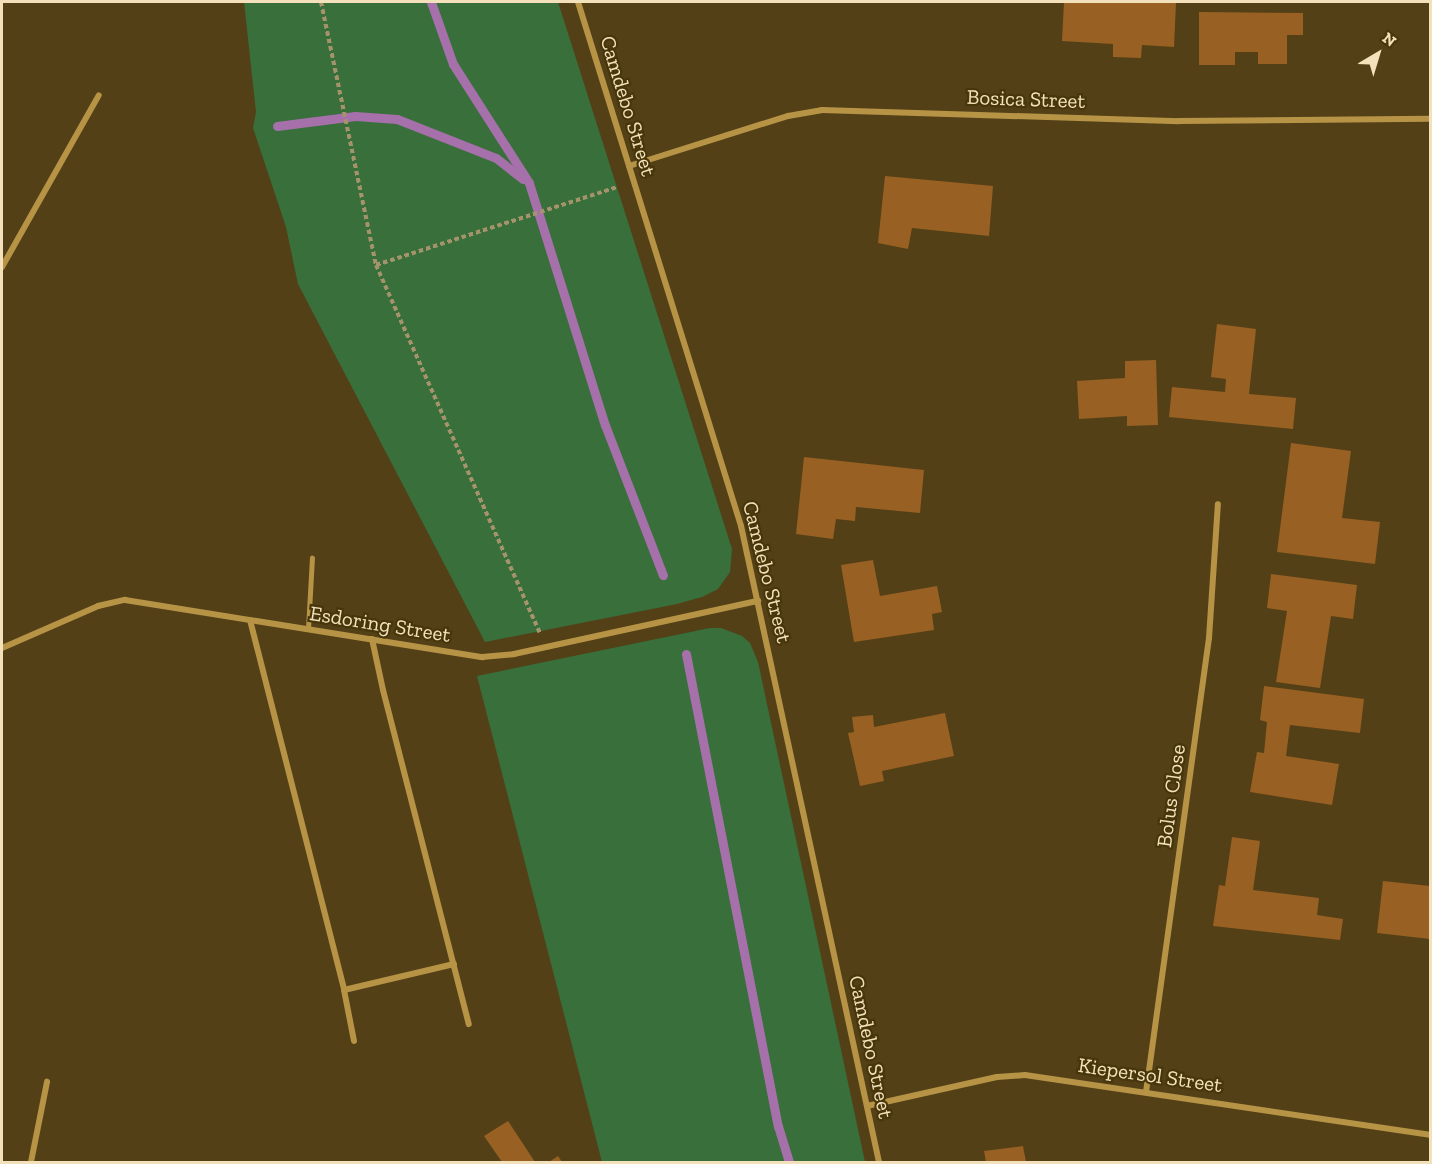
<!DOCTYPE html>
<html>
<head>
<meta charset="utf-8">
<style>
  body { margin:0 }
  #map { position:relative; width:1432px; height:1164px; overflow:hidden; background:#534017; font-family:"Zilla Slab",serif }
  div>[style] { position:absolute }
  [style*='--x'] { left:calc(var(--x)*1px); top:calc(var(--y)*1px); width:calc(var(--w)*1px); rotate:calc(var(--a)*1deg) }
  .green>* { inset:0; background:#396f3b }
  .stream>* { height:9px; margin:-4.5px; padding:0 4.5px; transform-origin:4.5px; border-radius:4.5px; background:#a670aa }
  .building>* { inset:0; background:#986022 }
  .path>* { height:4px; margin-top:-2px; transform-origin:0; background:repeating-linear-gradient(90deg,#a5936c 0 4.5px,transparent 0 7.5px) }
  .lane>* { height:4.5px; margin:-2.25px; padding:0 2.25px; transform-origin:2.25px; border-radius:2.25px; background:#b79346 }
  .street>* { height:6px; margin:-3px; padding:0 3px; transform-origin:3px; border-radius:3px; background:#b79346 }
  span { translate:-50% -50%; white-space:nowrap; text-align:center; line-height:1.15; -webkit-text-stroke:4.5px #48360b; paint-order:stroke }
  .street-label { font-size:21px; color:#f3e1bc }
  .frame { position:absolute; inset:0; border:3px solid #f3e1bc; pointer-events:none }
  .north { position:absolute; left:1348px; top:24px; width:60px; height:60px; -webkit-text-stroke:4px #48360b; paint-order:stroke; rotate:38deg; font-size:16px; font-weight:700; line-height:24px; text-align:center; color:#f3e1bc }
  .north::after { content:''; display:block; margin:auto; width:21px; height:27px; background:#f3e1bc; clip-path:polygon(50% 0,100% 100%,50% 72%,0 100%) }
</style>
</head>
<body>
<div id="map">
  <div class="green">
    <div style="clip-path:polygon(244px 2px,558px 2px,732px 549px,730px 572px,718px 589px,702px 597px,677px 604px,485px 642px,298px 284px,286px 227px,253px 128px,256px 112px)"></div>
    <div style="clip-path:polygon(710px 628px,721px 628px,742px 636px,750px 643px,758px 662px,865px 1162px,602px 1162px,477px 676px)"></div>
  </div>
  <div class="stream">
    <div style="--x:431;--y:2;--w:66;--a:70.5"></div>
    <div style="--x:453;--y:64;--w:141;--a:57.4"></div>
    <div style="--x:529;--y:183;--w:254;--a:72.6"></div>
    <div style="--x:605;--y:425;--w:161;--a:68.9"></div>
    <div style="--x:277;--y:126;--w:79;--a:-7.3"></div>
    <div style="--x:355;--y:116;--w:42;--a:4.1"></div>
    <div style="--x:397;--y:119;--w:106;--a:21.5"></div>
    <div style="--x:496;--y:158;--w:34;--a:38"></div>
    <div style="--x:686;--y:654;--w:481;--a:79"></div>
    <div style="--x:778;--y:1126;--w:38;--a:73"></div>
  </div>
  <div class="building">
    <div style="clip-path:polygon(1064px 2px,1176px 3px,1174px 47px,1142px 45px,1141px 58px,1113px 57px,1113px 44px,1062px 41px)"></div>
    <div style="clip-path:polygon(1199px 12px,1303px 13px,1303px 35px,1287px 35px,1287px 64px,1258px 64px,1258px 52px,1235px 52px,1235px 65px,1199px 65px)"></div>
    <div style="clip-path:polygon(885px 176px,993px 186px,989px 236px,912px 228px,908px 249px,878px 243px)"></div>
    <div style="clip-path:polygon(1217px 324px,1256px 329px,1249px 394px,1296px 398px,1293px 429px,1169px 417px,1172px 387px,1225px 392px,1226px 379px,1211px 377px)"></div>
    <div style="clip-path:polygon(1156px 360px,1158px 425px,1127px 426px,1127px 416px,1079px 419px,1077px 381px,1125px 378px,1125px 361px)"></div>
    <div style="clip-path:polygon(1291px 443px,1351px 451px,1342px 518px,1380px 522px,1375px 564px,1277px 552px)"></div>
    <div style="clip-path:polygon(804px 457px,924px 470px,920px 513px,856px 507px,855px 521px,836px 519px,833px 539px,796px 534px)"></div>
    <div style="clip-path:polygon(873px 560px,880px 596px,937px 586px,942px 612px,932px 614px,934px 630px,854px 642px,841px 565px)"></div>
    <div style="clip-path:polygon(1271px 574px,1357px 585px,1353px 619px,1331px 616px,1320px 688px,1276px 682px,1287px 611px,1267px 608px)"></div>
    <div style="clip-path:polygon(1264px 686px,1364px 699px,1360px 733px,1290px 725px,1286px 756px,1339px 764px,1332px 805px,1250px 792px,1257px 752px,1264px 753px,1267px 722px,1260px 720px)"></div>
    <div style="clip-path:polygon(945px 713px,954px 756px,882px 771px,884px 781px,860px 786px,848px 733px,854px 732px,852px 717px,873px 715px,874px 727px)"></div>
    <div style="clip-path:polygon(1232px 837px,1260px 841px,1253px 890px,1319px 898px,1317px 915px,1343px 919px,1340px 940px,1213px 926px,1219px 885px,1225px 886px)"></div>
    <div style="clip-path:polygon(1383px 881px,1430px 886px,1430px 939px,1377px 933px)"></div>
    <div style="clip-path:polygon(508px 1121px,535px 1162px,502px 1162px,484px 1136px)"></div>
    <div style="clip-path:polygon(1023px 1146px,1026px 1162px,986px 1162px,984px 1151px)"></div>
    <div style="clip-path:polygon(558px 1156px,562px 1162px,549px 1162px)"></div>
  </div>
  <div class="path">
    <div style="--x:321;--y:2;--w:269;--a:78.2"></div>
    <div style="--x:376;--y:265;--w:403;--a:66"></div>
    <div style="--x:376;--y:265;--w:254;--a:-17.9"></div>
  </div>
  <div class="lane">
    <div style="--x:308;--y:629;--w:71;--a:-86.8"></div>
  </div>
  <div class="street">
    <div style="--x:578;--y:2;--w:549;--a:72.72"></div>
    <div style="--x:741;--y:526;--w:651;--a:77.76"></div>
    <div style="--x:629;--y:166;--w:167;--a:-17.5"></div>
    <div style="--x:788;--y:116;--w:35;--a:-10"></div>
    <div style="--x:822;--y:110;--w:357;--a:1.8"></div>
    <div style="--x:1179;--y:121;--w:251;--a:-0.5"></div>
    <div style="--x:2;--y:267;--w:197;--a:-60.6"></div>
    <div style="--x:250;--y:620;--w:382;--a:75.7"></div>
    <div style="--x:344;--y:990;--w:52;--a:78.9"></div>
    <div style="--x:372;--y:639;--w:52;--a:77.8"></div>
    <div style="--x:383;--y:690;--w:345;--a:75.6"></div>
    <div style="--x:2;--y:648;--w:105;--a:-23.6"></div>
    <div style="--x:98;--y:606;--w:28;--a:-13"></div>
    <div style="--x:125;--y:600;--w:362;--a:9.1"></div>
    <div style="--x:482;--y:657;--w:32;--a:-5"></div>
    <div style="--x:514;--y:654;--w:250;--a:-12.3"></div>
    <div style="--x:344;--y:990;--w:113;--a:-13.3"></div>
    <div style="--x:1146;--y:1092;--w:458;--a:-82.1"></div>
    <div style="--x:1209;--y:638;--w:134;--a:-86.2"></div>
    <div style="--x:867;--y:1106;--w:133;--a:-12.6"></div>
    <div style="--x:997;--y:1077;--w:28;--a:-4"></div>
    <div style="--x:1025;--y:1075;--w:409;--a:8.4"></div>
    <div style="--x:31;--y:1162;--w:82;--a:-78.7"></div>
  </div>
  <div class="street-label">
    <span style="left:1026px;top:99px;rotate:2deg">Bosica Street</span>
    <span style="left:628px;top:106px;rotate:73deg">Camdebo Street</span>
    <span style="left:767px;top:572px;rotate:76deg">Camdebo Street</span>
    <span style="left:380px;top:624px;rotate:9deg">Esdoring Street</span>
    <span style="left:1171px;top:796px;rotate:-82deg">Bolus Close</span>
    <span style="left:871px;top:1047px;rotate:78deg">Camdebo Street</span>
    <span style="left:1150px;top:1075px;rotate:8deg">Kiepersol Street</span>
  </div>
  <div class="frame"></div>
  <div class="north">N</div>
</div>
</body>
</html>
